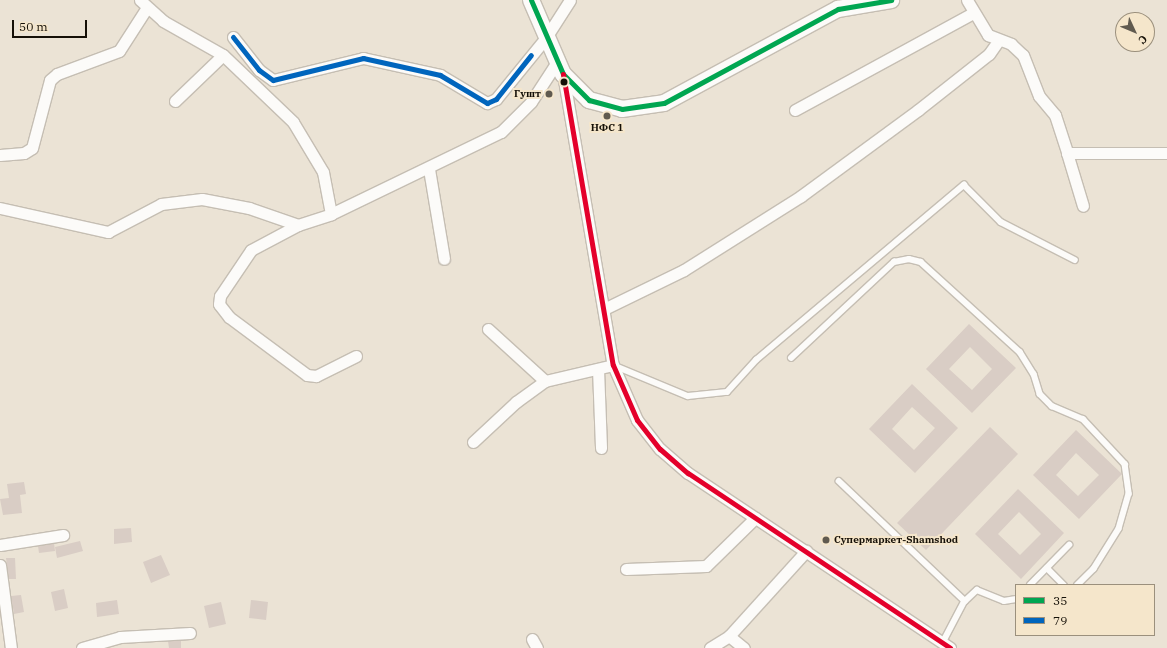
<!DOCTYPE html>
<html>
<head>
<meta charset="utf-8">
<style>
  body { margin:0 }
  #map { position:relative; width:1167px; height:648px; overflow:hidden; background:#ebe3d5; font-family:"IBM Plex Serif",serif }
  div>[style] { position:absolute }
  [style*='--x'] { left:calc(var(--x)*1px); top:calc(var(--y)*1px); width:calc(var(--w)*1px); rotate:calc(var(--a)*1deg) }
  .building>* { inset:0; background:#d9cdc5 }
  .roads { filter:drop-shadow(1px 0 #c5beb3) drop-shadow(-1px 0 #c5beb3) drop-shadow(0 1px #c5beb3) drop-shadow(0 -1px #c5beb3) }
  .lane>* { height:5.5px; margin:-2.75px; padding:0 2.75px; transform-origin:2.75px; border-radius:2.75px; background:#fcfbf9 }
  .street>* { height:11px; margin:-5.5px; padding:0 5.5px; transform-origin:5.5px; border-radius:5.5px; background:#fcfbf9 }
  .secondary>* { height:16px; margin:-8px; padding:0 8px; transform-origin:8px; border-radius:8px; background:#fcfbf9 }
  .bus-1>* { height:5px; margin:-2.5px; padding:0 2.5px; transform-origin:2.5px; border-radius:2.5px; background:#00a651 }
  .bus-2>* { height:5px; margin:-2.5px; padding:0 2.5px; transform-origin:2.5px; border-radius:2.5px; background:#0065bd }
  .bus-3>* { height:5px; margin:-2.5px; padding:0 2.5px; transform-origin:2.5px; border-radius:2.5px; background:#e4002b }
  .dots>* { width:11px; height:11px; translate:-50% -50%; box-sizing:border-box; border:2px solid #f5e6cb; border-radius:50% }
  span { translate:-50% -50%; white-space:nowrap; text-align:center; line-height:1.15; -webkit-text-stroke:4px #f5e6cb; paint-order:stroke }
  .poi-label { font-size:10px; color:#151007; font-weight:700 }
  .right { translate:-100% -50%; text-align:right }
  .left { translate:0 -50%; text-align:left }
  .legend { position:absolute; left:1015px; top:584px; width:140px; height:52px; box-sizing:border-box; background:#f5e6cb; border:1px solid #9b907d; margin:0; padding:5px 7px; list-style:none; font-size:12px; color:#151007 }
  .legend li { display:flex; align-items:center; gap:8px; height:20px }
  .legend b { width:20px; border:1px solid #9b907d }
  .north { position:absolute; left:1115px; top:12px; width:40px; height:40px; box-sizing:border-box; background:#f5e6cb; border:1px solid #9b907d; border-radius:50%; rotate:134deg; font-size:11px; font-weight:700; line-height:16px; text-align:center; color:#151007 }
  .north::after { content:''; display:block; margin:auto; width:14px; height:18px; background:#605a4f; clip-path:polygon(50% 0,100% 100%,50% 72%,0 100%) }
  .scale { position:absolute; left:12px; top:20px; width:75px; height:18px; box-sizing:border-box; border:2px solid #151007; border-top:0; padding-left:5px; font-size:12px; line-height:14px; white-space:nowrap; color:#151007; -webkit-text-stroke:3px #f5e6cb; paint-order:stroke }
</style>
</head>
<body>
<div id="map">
  <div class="building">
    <div style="clip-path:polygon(evenodd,969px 324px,1016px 368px,972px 413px,926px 369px,969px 324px,970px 347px,992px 369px,972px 390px,949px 369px,970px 347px)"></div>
    <div style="clip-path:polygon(evenodd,912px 384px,958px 428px,915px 473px,869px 429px,912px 384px,912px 407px,935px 428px,914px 450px,892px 429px,912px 407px)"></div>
    <div style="clip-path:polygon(990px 427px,1018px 454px,926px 550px,897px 523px)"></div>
    <div style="clip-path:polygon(evenodd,1076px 430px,1122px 474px,1079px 519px,1033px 475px,1076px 430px,1076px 453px,1099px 475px,1078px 496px,1056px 475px,1076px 453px)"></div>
    <div style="clip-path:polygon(24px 482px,26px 494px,20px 495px,22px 513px,3px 515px,0 499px,9px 498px,7px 484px)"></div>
    <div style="clip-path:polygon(evenodd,1018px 489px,1064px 533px,1021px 579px,975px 534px,1018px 489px,1019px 512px,1041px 534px,1020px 555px,998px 534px,1019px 512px)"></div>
    <div style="clip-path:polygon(131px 528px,132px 542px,114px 544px,114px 529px)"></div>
    <div style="clip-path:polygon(80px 541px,83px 551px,57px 558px,55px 547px)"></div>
    <div style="clip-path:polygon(54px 543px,55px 551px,39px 553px,38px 546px)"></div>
    <div style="clip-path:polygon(161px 555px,170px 575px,151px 583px,143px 562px)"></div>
    <div style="clip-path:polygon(6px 558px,15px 558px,16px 579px,9px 579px)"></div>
    <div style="clip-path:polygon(64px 589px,68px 608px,55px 611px,51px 592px)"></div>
    <div style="clip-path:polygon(21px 595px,24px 612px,14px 614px,11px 596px)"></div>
    <div style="clip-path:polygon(117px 600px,119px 614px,97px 617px,96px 603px)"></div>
    <div style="clip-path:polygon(251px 600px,268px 602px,266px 620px,249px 618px)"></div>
    <div style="clip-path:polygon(221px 602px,226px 624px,209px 628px,204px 606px)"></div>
    <div style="clip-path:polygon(168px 641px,181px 641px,181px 648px,169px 648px)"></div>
  </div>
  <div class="roads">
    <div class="lane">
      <div style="--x:791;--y:358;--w:141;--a:-43"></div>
      <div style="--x:894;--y:262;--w:15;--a:-11"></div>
      <div style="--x:909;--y:259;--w:12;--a:14"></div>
      <div style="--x:921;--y:262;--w:134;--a:42.3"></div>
      <div style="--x:1020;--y:352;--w:26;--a:58"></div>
      <div style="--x:1034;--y:374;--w:21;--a:73"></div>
      <div style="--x:1040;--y:394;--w:17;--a:45"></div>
      <div style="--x:1052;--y:406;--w:34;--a:23"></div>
      <div style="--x:1083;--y:419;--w:62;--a:47"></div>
      <div style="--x:1125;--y:464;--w:30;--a:82"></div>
      <div style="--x:1129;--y:494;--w:36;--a:106"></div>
      <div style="--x:1119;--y:529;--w:47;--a:122"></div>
      <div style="--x:1094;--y:569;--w:23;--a:135"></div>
      <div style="--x:613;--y:365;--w:81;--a:22.5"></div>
      <div style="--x:688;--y:396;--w:39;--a:-6"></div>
      <div style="--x:727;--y:392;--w:43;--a:-47.8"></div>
      <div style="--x:756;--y:360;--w:272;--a:-40.1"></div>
      <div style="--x:964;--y:185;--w:52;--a:45"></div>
      <div style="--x:1001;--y:222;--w:83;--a:27.2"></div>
      <div style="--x:839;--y:481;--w:174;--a:43.6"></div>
      <div style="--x:965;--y:601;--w:47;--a:117.6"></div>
      <div style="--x:1047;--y:568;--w:24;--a:45"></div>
      <div style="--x:1030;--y:585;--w:56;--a:-45.7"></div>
      <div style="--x:965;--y:601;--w:16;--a:-43"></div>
      <div style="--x:977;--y:590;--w:29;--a:22"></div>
      <div style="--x:1004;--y:601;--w:12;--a:-9"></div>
    </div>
    <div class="street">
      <div style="--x:140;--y:0;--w:31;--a:42"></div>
      <div style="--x:163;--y:21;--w:69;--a:29.5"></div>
      <div style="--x:223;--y:55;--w:97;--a:43.7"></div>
      <div style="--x:293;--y:122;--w:58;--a:59"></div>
      <div style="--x:323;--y:172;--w:43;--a:79.2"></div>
      <div style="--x:967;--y:0;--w:41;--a:59"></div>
      <div style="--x:988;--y:35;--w:25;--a:21"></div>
      <div style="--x:1011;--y:44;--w:16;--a:43"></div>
      <div style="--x:1023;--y:55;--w:44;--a:68.7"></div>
      <div style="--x:1039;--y:96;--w:25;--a:50"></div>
      <div style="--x:1055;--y:115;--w:40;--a:72"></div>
      <div style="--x:1067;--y:153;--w:100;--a:0"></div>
      <div style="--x:233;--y:37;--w:42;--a:51.8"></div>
      <div style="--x:259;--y:70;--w:17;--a:36"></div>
      <div style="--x:273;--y:80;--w:93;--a:-13.7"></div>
      <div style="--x:363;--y:58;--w:79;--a:12.4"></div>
      <div style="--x:440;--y:75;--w:55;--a:30.8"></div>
      <div style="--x:487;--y:103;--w:10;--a:-24"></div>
      <div style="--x:496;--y:99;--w:77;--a:-50.8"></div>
      <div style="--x:545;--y:39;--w:46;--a:-57.3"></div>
      <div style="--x:563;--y:74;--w:295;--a:80.3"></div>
      <div style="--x:613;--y:365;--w:60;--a:66.4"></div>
      <div style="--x:637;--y:420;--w:37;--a:52"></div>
      <div style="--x:660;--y:449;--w:37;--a:41"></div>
      <div style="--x:688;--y:473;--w:315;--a:33.7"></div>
      <div style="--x:175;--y:101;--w:66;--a:-43.8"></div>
      <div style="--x:795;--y:110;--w:203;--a:-28.6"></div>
      <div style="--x:1067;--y:153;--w:55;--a:73.2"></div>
      <div style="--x:0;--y:155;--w:24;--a:-5"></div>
      <div style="--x:24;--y:153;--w:9;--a:-32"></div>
      <div style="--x:32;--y:148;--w:70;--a:-75.2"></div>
      <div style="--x:50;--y:80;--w:9;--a:-41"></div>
      <div style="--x:57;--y:74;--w:66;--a:-20.4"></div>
      <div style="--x:119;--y:51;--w:50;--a:-57.3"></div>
      <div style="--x:429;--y:169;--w:91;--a:80.5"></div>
      <div style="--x:0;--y:208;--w:111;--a:12.5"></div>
      <div style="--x:108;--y:232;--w:60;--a:-27.8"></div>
      <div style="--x:161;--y:204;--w:41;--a:-7"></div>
      <div style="--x:202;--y:199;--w:48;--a:10.8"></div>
      <div style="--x:249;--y:208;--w:52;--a:19.1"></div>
      <div style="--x:604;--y:309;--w:89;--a:-26"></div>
      <div style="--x:684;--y:270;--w:138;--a:-32.3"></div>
      <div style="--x:801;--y:196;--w:145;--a:-36.3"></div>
      <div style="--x:918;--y:110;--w:90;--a:-38.3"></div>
      <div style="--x:989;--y:54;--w:16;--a:-55"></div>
      <div style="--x:488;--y:329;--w:77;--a:42.4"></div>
      <div style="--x:356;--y:356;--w:45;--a:153.4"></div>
      <div style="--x:316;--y:376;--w:9;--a:-174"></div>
      <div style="--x:307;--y:375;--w:97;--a:-143.4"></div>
      <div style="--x:229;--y:317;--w:16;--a:-128"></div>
      <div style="--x:219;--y:304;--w:8;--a:-83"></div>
      <div style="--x:220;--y:296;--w:55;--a:-56"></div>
      <div style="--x:251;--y:250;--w:53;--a:-28"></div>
      <div style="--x:298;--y:225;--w:35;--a:-18"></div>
      <div style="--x:331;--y:214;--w:189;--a:-25.8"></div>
      <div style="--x:501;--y:132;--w:42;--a:-45"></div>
      <div style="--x:531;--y:102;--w:48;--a:-57"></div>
      <div style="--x:598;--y:369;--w:79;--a:87.8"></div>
      <div style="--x:473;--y:442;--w:59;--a:-42.9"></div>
      <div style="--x:516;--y:402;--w:36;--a:-36"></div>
      <div style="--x:545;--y:381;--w:70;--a:-13.2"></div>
      <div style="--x:0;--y:545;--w:64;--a:-9"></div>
      <div style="--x:0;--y:565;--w:84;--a:82.5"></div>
      <div style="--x:626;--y:569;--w:80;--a:-2.1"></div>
      <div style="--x:706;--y:566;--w:69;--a:-44.4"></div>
      <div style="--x:729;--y:636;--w:19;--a:39"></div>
      <div style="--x:532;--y:639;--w:10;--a:61"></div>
      <div style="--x:82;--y:648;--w:40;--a:-16"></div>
      <div style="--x:120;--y:637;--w:70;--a:-3.3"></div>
      <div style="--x:710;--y:648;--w:22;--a:-32"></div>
      <div style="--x:729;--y:636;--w:115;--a:-47.8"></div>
    </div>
    <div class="secondary">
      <div style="--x:531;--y:0;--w:81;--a:66.6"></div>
      <div style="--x:563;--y:74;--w:37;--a:45"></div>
      <div style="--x:589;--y:100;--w:34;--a:15"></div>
      <div style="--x:622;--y:109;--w:42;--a:-8.1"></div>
      <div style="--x:664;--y:103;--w:198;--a:-28.4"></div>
      <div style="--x:838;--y:9;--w:54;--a:-9.6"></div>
    </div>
  </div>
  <div class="bus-1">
    <div style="--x:531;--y:0;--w:81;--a:66.6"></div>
    <div style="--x:563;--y:74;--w:37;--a:45"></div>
    <div style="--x:589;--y:100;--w:34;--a:15"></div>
    <div style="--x:622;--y:109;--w:42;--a:-8.1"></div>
    <div style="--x:664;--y:103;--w:198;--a:-28.4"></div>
    <div style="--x:838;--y:9;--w:54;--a:-9.6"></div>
  </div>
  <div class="bus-2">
    <div style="--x:233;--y:37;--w:42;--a:51.8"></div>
    <div style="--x:259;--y:70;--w:17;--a:36"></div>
    <div style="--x:273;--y:80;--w:93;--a:-13.7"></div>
    <div style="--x:363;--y:58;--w:79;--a:12.4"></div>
    <div style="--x:440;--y:75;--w:55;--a:30.8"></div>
    <div style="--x:487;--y:103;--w:10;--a:-24"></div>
    <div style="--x:496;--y:99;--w:56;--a:-51.5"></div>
  </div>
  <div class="bus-3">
    <div style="--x:563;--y:74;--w:295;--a:80.3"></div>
    <div style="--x:613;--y:365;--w:60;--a:66.4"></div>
    <div style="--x:637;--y:420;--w:37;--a:52"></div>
    <div style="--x:660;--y:449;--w:37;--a:41"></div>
    <div style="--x:688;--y:473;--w:315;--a:33.7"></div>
  </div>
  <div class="dots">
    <div style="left:564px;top:82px;background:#151007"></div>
    <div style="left:549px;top:94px;background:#605a4f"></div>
    <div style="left:607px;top:116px;background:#605a4f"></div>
    <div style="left:826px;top:540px;background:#605a4f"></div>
  </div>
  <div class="poi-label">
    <span class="right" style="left:541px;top:94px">Гушт</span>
    <span style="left:607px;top:128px">НФС 1</span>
    <span class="left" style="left:834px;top:540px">Супермаркет-Shamshod</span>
  </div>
  <ul class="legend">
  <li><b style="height:5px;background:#00a651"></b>35</li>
  <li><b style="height:5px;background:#0065bd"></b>79</li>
  </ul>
  <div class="north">С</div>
  <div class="scale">50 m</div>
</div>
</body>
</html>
